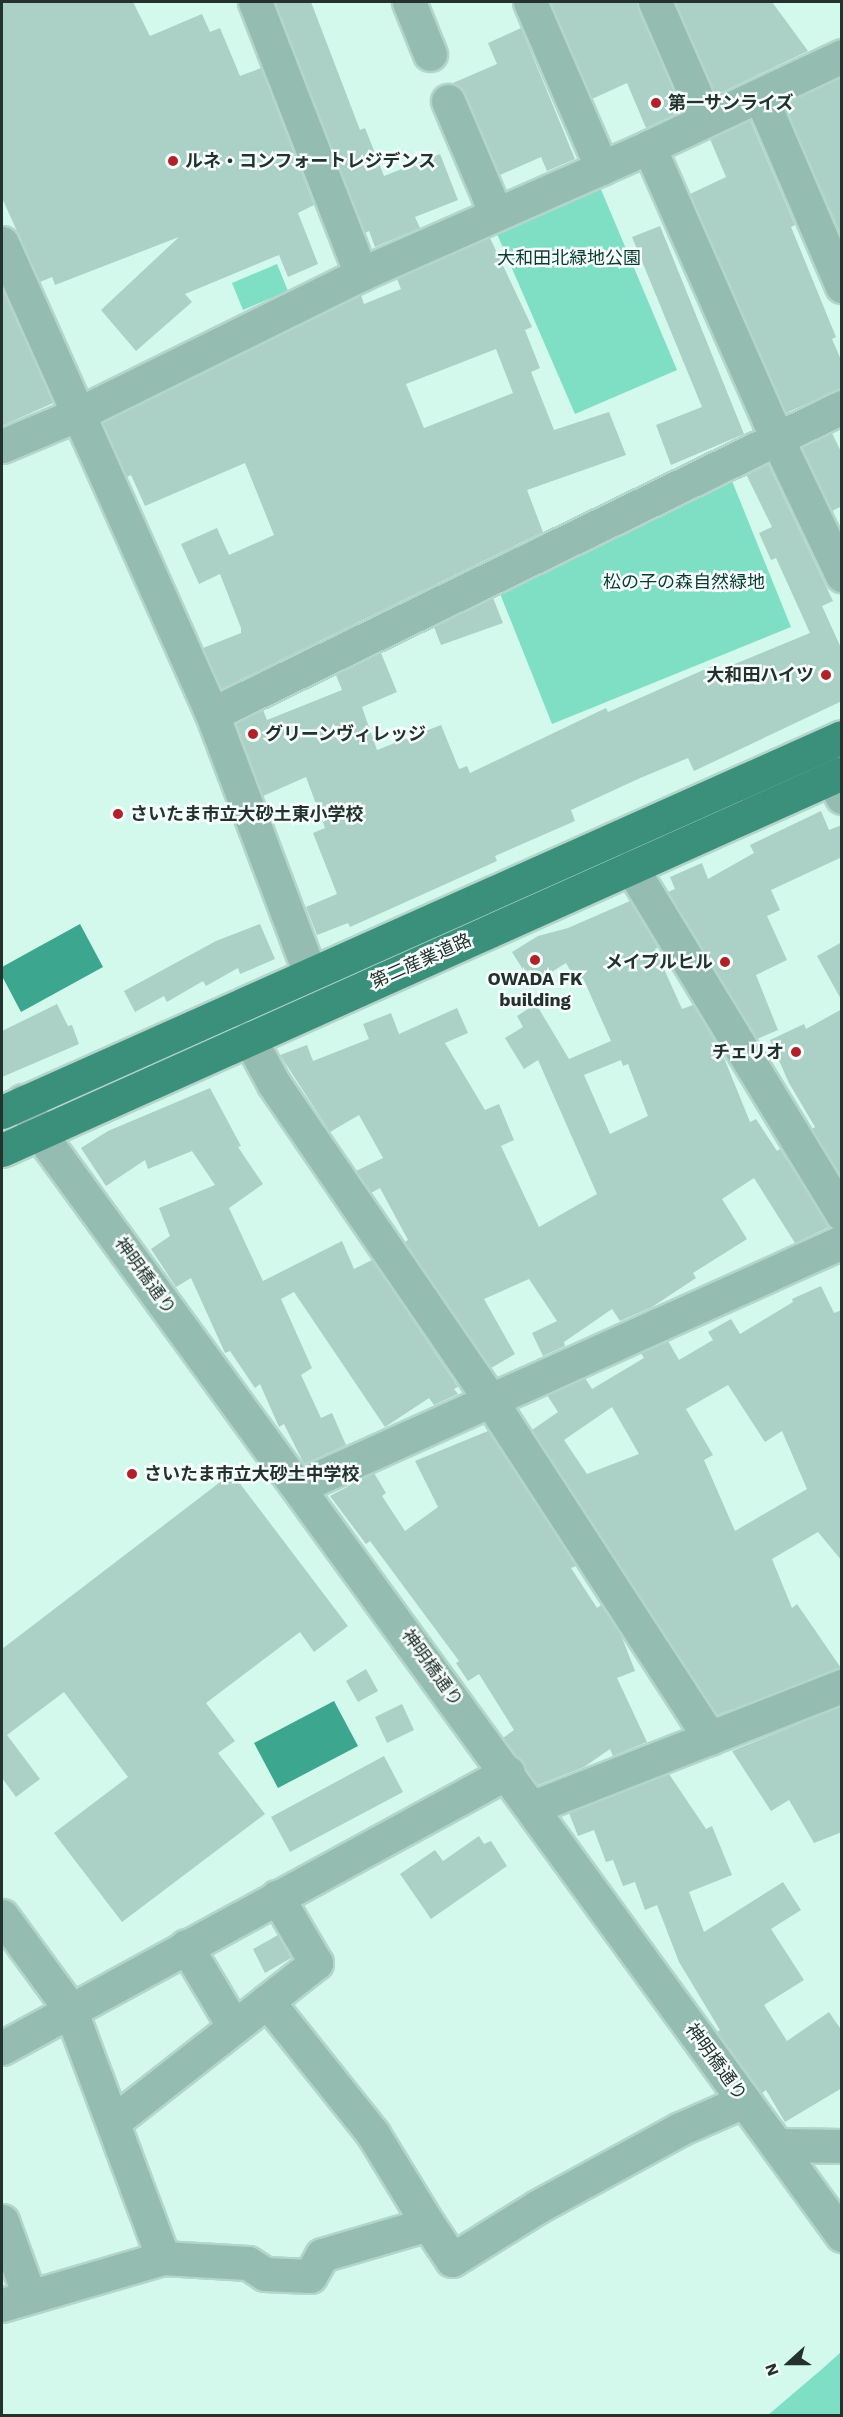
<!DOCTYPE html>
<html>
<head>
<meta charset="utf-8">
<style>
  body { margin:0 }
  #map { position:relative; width:843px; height:2417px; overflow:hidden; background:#d3f9ed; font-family:"Work Sans","Noto Sans JP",sans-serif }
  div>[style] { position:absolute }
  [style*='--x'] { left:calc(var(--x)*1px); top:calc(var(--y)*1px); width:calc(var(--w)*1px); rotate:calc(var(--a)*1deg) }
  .green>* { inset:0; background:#7fdfc5 }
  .water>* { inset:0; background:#3ca78e }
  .building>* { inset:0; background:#abd0c5 }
  .roads { filter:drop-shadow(2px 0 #b3d5ca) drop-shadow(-2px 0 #b3d5ca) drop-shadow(0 2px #b3d5ca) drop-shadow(0 -2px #b3d5ca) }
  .minor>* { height:33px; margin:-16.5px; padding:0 16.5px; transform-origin:16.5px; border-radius:16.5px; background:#94bcb0 }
  .major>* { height:33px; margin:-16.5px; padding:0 16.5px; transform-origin:16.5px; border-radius:16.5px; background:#3a907b }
  .dots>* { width:16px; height:16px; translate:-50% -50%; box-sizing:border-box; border:3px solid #f7fffc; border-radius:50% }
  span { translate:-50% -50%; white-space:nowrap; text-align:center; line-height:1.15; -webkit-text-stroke:5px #f7fffc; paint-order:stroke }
  .poi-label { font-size:18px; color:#23322d; font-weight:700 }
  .left { translate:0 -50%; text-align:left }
  .right { translate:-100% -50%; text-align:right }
  .park-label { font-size:18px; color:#0a3b30 }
  .street-label { font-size:18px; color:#23322d }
  .frame { position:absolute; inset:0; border:3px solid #23322d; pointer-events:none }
  .north { position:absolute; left:759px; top:2333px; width:60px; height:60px; -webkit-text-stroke:4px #f7fffc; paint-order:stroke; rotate:249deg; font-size:16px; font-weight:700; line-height:24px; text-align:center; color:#23322d }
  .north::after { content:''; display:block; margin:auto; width:21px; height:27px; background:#23322d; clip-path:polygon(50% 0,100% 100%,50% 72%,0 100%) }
</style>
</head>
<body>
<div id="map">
  <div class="green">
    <div style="clip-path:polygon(597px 180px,677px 370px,575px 414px,494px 227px)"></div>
    <div style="clip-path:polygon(277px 264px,288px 291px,243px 310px,232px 283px)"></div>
    <div style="clip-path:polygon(728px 471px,791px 627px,552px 724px,495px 581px)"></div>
    <div style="clip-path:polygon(841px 2352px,841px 2415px,768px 2415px,822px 2369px)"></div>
  </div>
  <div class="water">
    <div style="clip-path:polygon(80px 924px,103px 967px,21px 1012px,2px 976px,2px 967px)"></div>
    <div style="clip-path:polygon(334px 1701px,358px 1746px,278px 1788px,254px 1743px)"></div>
  </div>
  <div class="building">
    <div style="clip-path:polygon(2px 2px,133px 2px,150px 36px,202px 14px,210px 32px,220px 28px,240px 76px,261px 68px,314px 205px,298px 213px,318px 264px,288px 277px,279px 255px,185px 294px,192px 302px,136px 351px,101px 310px,179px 237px,55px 285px,52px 277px,40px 282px,2px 198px)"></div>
    <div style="clip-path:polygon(275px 2px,311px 2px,360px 130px,365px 128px,384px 176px,440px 154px,458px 200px,415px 217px,420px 228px,375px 247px,369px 231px,365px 233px)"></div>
    <div style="clip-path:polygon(550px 2px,637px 2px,682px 111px,646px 128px,627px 83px,592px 99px)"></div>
    <div style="clip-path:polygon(675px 2px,772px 2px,808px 51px,716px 95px)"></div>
    <div style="clip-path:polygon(521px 28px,575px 159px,547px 171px,541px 157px,500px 175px,465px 94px,453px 83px,497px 64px,488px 43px)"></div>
    <div style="clip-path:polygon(842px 77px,842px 237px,784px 104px)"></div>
    <div style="clip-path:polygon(750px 120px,795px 225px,791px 227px,836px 337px,832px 339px,842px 362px,842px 388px,786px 413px,690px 194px,726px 177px,710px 139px)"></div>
    <div style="clip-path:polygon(660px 226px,744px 434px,671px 465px,656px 425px,702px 407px,632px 237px)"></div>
    <div style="clip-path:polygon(evenodd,490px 238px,532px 327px,525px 330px,540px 368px,531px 372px,554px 430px,609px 412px,626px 455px,527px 490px,543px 532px,221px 689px,203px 648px,241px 633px,241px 628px,220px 574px,199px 584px,181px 544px,217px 528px,229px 555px,274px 535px,245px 463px,145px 506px,131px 475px,127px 477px,103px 423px,361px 295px,364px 304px,401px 289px,397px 279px,490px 238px,496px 349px,513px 393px,424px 428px,406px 384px,496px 349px)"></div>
    <div style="clip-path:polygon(2px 288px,53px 403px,2px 426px)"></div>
    <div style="clip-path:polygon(832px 433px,842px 454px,842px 506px,832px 511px,802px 447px)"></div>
    <div style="clip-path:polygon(768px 464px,833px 601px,822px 606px,842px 650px,842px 701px,694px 771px,688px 758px,638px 779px,571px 810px,575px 821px,495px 856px,497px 861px,350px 927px,348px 923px,317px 935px,306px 907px,337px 894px,313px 833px,325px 828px,306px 777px,263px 796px,236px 723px,263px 710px,267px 720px,342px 690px,336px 675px,381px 653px,397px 692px,362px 707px,377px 750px,441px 725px,459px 769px,467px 766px,470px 773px,606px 708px,608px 712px,717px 664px,720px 670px,810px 633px,776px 558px,771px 560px,759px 533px,772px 527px,746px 474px)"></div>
    <div style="clip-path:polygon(493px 598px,503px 623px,441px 645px,434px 627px)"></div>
    <div style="clip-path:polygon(821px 811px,829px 830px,842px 825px,842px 857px,771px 890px,780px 910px,767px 916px,787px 960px,756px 975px,778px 1030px,757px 1039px,668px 892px,675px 889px,670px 877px,702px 863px,708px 879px,754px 853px,750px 845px)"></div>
    <div style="clip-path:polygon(evenodd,630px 901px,658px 948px,655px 949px,682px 1009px,693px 1005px,722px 1053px,750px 1122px,756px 1119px,777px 1151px,780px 1149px,829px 1227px,795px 1243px,754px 1178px,722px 1199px,747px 1239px,693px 1273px,696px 1278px,652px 1307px,620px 1321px,612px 1309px,564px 1342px,565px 1346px,543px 1356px,532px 1333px,557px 1321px,529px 1279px,484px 1299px,515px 1354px,491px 1368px,405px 1242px,408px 1240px,380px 1188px,371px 1193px,356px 1171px,383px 1158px,359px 1115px,330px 1132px,280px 1055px,307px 1045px,313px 1061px,369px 1039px,363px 1024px,391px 1013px,399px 1034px,457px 1008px,468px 1033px,445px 1043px,485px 1110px,499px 1104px,514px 1140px,501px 1146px,539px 1227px,597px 1194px,538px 1060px,524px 1069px,505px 1038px,523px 1027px,517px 1016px,536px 1004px,569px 1059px,611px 1041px,583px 978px,577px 982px,566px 963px,532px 984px,512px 952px,538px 936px,568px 928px,630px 901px,621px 1060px,623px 1066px,628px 1064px,648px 1116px,610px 1134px,584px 1075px,621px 1060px)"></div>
    <div style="clip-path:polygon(260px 924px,275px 959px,240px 974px,238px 968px,206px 986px,203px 981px,167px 1002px,164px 996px,135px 1012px,124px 991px,216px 941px)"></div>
    <div style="clip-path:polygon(842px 942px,842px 1001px,817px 956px)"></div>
    <div style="clip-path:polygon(57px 1004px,68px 1026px,72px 1025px,79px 1044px,2px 1077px,2px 1031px)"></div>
    <div style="clip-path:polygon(842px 1009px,842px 1177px,812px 1129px,815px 1127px,789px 1083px,770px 1040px,804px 1024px,806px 1029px)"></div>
    <div style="clip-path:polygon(210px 1088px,241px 1146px,238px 1147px,263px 1184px,229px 1208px,263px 1281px,342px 1241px,354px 1269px,372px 1260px,458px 1387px,454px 1389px,458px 1394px,434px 1405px,429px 1398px,385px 1427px,294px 1292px,281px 1299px,312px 1368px,301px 1375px,321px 1418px,332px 1413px,346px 1445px,304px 1464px,284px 1424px,279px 1427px,260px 1384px,255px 1388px,230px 1351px,225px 1353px,191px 1278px,176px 1287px,151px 1249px,170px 1236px,159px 1208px,215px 1185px,192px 1151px,148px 1169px,145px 1160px,106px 1186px,81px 1148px,108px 1131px)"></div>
    <div style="clip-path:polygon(evenodd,821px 1286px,834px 1313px,842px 1310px,842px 1561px,818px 1532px,772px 1559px,792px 1608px,797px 1604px,841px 1668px,717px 1715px,532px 1430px,558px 1412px,547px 1395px,585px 1378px,592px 1389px,644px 1358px,641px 1353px,668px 1341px,679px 1360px,713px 1340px,708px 1332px,731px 1319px,740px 1334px,793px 1302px,792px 1299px,821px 1286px,728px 1385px,765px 1442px,782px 1431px,807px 1489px,735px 1531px,704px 1460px,713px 1455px,686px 1409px,728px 1385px,821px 1286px,612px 1407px,639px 1454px,587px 1474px,564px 1440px,612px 1407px)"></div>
    <div style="clip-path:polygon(488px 1431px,576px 1566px,571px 1568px,597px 1608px,601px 1605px,621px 1635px,635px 1671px,617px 1678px,647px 1742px,613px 1756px,610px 1749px,584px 1767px,538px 1785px,503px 1738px,514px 1730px,479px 1674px,468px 1681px,456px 1663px,459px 1661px,370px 1541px,366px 1544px,330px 1496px,374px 1473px,386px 1493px,382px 1496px,405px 1531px,438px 1507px,415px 1461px)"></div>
    <div style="clip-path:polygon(232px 1473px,348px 1626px,314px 1652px,300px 1632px,206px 1703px,235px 1741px,218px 1753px,265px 1814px,122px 1922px,54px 1833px,128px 1777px,64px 1692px,7px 1735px,40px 1779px,16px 1797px,2px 1778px,2px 1649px)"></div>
    <div style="clip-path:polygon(366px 1669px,378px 1691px,358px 1702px,346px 1681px)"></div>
    <div style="clip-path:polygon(402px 1704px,414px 1730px,387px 1743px,375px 1717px)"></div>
    <div style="clip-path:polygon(842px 1706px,842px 1832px,814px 1843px,789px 1800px,771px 1811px,732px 1751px)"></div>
    <div style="clip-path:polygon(384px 1756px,403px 1792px,290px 1852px,271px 1817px)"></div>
    <div style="clip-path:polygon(669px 1774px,706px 1829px,712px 1826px,732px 1875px,689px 1892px,704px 1932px,783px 1882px,801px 1910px,771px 1929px,804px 1980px,764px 2005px,787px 2041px,829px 2012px,842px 2031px,842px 2088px,785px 2122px,766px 2090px,762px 2093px,717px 2032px,720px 2030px,679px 1962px,657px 1905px,645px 1910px,635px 1882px,623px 1886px,613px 1860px,606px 1862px,594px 1830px,578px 1836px,569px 1813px)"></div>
    <div style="clip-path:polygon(479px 1836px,484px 1844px,491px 1841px,507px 1866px,431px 1919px,400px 1874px,435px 1850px,443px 1861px)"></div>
    <div style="clip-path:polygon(278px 1935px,291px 1958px,265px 1973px,253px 1949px)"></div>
  </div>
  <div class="roads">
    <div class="minor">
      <div style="--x:255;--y:2;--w:292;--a:68.7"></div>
      <div style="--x:409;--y:2;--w:56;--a:68"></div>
      <div style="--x:530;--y:2;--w:181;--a:66.6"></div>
      <div style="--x:655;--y:2;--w:128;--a:66.4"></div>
      <div style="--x:760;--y:95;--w:208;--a:66.8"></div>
      <div style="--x:448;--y:101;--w:123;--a:67"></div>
      <div style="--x:649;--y:147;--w:319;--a:66.3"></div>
      <div style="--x:777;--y:439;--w:151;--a:64.5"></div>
      <div style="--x:2;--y:243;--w:516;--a:65.97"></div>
      <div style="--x:212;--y:714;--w:278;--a:69.3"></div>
      <div style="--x:2;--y:446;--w:82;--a:-22.8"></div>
      <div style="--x:78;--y:414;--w:316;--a:-26.3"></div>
      <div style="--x:361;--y:274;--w:315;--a:-23.8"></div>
      <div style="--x:649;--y:147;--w:213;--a:-25.2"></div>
      <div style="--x:212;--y:714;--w:701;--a:-25.98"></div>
      <div style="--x:818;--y:752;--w:51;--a:61.9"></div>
      <div style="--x:631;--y:867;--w:406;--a:58.7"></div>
      <div style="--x:249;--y:1038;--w:52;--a:61.5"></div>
      <div style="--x:274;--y:1084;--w:384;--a:55.6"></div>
      <div style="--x:491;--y:1401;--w:402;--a:57"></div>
      <div style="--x:23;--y:1101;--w:34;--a:63"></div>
      <div style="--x:38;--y:1131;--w:1366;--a:53.94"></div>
      <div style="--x:300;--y:1486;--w:594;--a:-24.24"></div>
      <div style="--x:533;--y:1807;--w:332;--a:-21.4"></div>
      <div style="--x:2;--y:1916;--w:115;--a:53.8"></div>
      <div style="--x:70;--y:2009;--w:266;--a:69.5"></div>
      <div style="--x:186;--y:1946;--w:94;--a:59.3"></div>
      <div style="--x:267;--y:2001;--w:170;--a:51.4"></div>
      <div style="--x:373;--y:2134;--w:105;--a:58.6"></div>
      <div style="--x:2;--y:2048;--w:576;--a:-28.61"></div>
      <div style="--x:113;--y:2122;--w:258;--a:-38.1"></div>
      <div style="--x:316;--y:1963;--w:77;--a:-120.6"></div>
      <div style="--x:777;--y:2145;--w:65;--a:0.9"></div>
      <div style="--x:2;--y:2221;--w:79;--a:70"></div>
      <div style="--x:2;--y:2305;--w:168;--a:-16.3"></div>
      <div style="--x:163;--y:2258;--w:85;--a:3.4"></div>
      <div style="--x:248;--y:2263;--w:20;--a:33"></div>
      <div style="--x:265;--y:2274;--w:45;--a:2.5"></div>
      <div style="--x:310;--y:2276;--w:24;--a:-60"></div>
      <div style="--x:322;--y:2255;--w:110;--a:-16.3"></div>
      <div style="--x:428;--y:2224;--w:43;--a:56.3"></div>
      <div style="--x:452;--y:2260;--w:100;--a:-31.9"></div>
      <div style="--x:537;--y:2207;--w:163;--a:-28.6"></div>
      <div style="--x:680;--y:2129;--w:70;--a:-23.6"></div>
    </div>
    <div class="major">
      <div style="--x:2;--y:1112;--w:920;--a:-24.06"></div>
      <div style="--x:2;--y:1150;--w:921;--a:-24.17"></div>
    </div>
  </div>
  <div class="dots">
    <div style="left:656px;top:103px;background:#b2212a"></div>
    <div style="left:173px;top:161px;background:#b2212a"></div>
    <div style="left:826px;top:675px;background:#b2212a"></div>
    <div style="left:253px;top:734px;background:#b2212a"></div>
    <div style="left:118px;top:814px;background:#b2212a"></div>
    <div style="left:535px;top:960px;background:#b2212a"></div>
    <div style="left:725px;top:962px;background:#b2212a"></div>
    <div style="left:796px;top:1052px;background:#b2212a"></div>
    <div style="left:132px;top:1474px;background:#b2212a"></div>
  </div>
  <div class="poi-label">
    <span class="left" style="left:668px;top:103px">第一サンライズ</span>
    <span class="left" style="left:185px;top:161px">ルネ・コンフォートレジデンス</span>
    <span class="right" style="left:814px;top:675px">大和田ハイツ</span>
    <span class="left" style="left:265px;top:734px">グリーンヴィレッジ</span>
    <span class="left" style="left:130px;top:814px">さいたま市立大砂土東小学校</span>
    <span class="right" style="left:713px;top:962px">メイプルヒル</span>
    <span style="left:535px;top:990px">OWADA FK<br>building</span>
    <span class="right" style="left:784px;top:1052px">チェリオ</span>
    <span class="left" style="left:144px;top:1474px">さいたま市立大砂土中学校</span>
  </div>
  <div class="park-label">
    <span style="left:569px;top:258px">大和田北緑地公園</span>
    <span style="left:684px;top:582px">松の子の森自然緑地</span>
  </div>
  <div class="street-label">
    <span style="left:421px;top:961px;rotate:-24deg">第二産業道路</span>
    <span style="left:145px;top:1276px;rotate:54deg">神明橋通り</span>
    <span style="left:432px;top:1668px;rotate:54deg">神明橋通り</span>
    <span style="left:716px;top:2062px;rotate:54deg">神明橋通り</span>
  </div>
  <div class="frame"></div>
  <div class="north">N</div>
</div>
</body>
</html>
